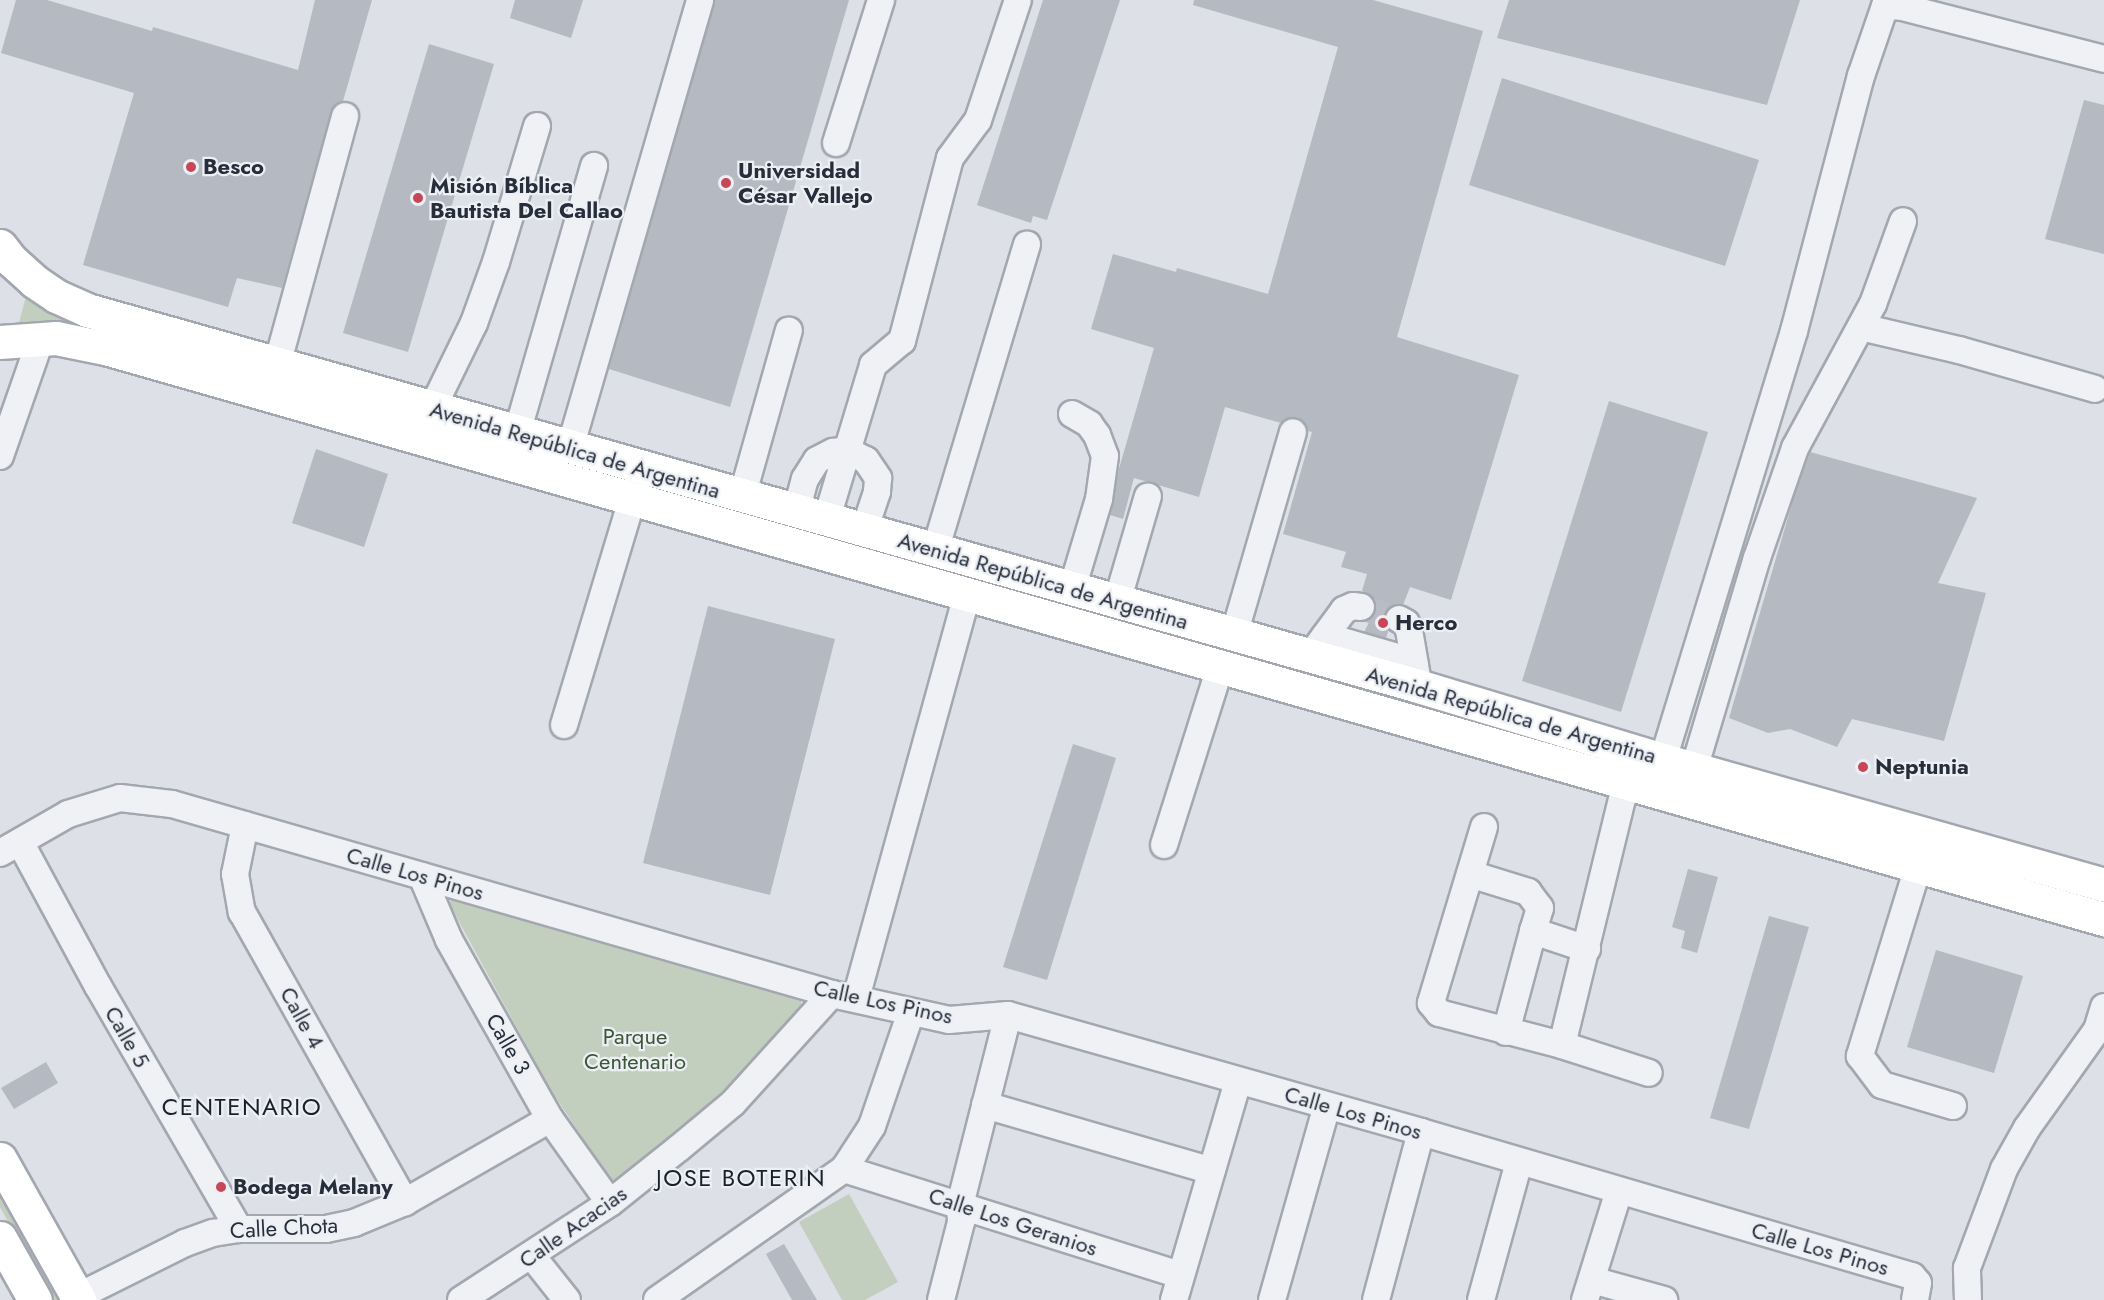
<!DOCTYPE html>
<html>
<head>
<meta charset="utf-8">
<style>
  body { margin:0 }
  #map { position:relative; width:2104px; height:1300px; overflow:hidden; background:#dde0e6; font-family:Jost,sans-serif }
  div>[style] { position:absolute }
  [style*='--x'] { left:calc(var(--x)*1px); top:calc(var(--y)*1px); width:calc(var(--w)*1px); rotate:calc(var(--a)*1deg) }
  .green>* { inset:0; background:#c2cfbe }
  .building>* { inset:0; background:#b4b9c2 }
  .minor-tunnel>* { height:26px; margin-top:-13px; transform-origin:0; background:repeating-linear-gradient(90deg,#b9bcc4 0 26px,transparent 0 39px) }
  .roads { filter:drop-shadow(2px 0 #a3a7af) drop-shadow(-2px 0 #a3a7af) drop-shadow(0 2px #a3a7af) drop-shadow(0 -2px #a3a7af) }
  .minor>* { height:26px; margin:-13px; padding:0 13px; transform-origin:13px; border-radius:13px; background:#eff1f5 }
  .major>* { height:33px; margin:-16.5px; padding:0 16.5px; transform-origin:16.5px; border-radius:16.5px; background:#fff }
  .dots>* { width:16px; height:16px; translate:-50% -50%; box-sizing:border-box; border:3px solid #eceff4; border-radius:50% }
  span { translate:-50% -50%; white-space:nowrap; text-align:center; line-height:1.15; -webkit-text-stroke:4.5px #eceff4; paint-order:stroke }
  .poi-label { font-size:22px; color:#272e3b; font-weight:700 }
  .left { translate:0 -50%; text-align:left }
  .street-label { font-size:22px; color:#272e3b }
  .park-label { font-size:22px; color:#3a5635 }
  .neighbourhood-label { font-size:24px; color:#1a1f2c; letter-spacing:1.5px }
</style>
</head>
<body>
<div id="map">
  <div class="green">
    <div style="clip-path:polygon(26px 296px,54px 313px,145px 345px,18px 327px)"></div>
    <div style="clip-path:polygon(454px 896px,801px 1000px,801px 1008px,727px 1096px,612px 1183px,549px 1087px,449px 903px)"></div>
    <div style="clip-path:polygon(0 1172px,72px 1300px,52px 1300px,0 1207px)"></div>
    <div style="clip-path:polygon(849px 1194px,898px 1282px,865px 1300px,842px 1300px,799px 1222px)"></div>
  </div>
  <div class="building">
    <div style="clip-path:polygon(16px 0,47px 0,152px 31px,153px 27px,298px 70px,315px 0,372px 0,343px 101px,335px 105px,331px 112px,282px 288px,237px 278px,228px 307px,83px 265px,134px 93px,1px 53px)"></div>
    <div style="clip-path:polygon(515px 0,583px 0,571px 38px,510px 18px)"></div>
    <div style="clip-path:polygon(715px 0,849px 0,730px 407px,609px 369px)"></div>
    <div style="clip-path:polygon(1043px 0,1120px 0,1047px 220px,1033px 216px,1031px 223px,977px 205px)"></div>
    <div style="clip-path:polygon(1194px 0,1373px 0,1483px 31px,1397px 337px,1519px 375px,1451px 600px,1410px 587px,1403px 605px,1392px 606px,1386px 612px,1384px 620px,1389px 629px,1386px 638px,1364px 632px,1376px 609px,1375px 602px,1370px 595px,1362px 591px,1367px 574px,1341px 567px,1346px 552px,1283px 534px,1312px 432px,1308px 431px,1304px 422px,1298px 418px,1289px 418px,1281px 423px,1225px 407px,1199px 497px,1134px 478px,1123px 519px,1110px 515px,1118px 472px,1154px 348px,1091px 329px,1113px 254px,1176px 272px,1177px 268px,1268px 294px,1338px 47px,1193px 5px)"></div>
    <div style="clip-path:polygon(1509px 0,1800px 0,1767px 105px,1497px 38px)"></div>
    <div style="clip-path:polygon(429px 44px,494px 64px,408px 352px,343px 333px)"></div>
    <div style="clip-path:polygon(1502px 78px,1759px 160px,1725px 266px,1469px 185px)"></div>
    <div style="clip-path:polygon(2084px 100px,2104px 105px,2104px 254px,2045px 239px)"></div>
    <div style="clip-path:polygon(1609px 401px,1708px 432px,1621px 712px,1522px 681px)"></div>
    <div style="clip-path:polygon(316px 449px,388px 474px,364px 547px,292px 523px)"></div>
    <div style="clip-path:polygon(1810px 452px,1977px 498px,1938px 583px,1986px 593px,1944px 741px,1852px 719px,1837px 747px,1790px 729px,1768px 733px,1729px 718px,1794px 497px)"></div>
    <div style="clip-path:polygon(708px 606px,835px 639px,770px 895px,643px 863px)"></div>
    <div style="clip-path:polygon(1073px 744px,1116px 758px,1047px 980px,1003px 967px)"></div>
    <div style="clip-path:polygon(1688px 869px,1718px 877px,1697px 953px,1681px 948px,1685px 931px,1672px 927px)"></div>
    <div style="clip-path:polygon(1769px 916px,1809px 927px,1749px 1129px,1710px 1118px)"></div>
    <div style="clip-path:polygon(1936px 950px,2023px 976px,1994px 1073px,1907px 1047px)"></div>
    <div style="clip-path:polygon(46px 1062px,58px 1083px,14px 1109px,1px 1088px)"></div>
    <div style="clip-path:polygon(784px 1244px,817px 1300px,792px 1300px,766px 1254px)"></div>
  </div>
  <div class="minor-tunnel">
    <div style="--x:1361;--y:607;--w:40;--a:18"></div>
  </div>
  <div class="roads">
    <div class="minor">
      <div style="--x:1885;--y:6;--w:17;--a:3"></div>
      <div style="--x:1902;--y:7;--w:209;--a:14.4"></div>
      <div style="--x:836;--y:143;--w:150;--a:-72.5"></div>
      <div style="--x:1861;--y:327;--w:101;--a:13.2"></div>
      <div style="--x:1959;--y:350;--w:141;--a:16"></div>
      <div style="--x:277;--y:365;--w:258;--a:-74.7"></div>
      <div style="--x:432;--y:409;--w:96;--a:-64"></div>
      <div style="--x:474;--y:323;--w:65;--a:-70.2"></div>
      <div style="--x:496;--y:262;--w:142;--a:-73.2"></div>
      <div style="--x:1072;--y:414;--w:20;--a:30"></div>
      <div style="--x:1089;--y:424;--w:14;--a:54"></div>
      <div style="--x:1097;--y:435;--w:22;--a:69"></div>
      <div style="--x:1105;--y:456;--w:43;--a:97.9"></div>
      <div style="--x:1099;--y:499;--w:94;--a:106.7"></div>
      <div style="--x:517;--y:433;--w:278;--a:-73.9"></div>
      <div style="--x:570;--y:448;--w:466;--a:-73.8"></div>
      <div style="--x:0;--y:456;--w:125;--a:-70.8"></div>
      <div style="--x:742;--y:497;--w:173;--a:-74.3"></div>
      <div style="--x:796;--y:512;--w:34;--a:-75"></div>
      <div style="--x:805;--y:479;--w:22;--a:-58"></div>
      <div style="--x:817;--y:460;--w:18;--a:-27"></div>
      <div style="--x:833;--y:452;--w:13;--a:-9"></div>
      <div style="--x:846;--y:450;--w:22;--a:27"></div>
      <div style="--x:866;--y:460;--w:22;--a:56"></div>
      <div style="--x:878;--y:478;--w:14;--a:94"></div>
      <div style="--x:877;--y:492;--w:41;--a:108.4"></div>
      <div style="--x:826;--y:521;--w:163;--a:-73.2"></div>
      <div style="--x:873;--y:365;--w:38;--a:-40"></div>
      <div style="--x:902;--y:341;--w:189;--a:-75.3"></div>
      <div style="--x:950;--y:158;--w:47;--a:-53.6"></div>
      <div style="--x:978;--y:120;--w:126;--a:-71.6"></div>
      <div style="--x:935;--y:551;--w:320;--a:-73.3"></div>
      <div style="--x:1117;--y:602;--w:110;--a:-73.7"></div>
      <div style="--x:1399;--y:619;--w:8;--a:30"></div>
      <div style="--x:1406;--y:623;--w:8;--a:67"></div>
      <div style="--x:1409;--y:630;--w:48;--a:80.3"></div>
      <div style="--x:1234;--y:635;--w:211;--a:-73.8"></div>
      <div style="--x:1325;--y:636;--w:93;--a:16.3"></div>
      <div style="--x:1316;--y:648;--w:47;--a:-53.6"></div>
      <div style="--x:1344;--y:610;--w:10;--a:-24"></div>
      <div style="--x:1353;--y:606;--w:8;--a:7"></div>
      <div style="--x:564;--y:725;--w:256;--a:-73.2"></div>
      <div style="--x:1694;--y:769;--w:220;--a:-73.4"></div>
      <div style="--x:1757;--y:558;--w:116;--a:-70.9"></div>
      <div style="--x:1795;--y:448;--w:164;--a:-61.6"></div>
      <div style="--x:1873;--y:304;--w:88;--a:-70.1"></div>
      <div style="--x:1658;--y:776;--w:465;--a:-73"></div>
      <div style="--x:1794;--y:331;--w:264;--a:-75.3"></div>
      <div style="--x:1861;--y:76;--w:80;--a:-71.1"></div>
      <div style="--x:245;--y:825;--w:50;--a:101.5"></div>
      <div style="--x:235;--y:874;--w:39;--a:80"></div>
      <div style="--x:242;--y:912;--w:333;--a:60.7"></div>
      <div style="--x:1484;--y:827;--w:184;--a:106.8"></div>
      <div style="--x:1431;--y:1003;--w:13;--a:51"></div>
      <div style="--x:1439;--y:1013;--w:127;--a:14.6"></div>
      <div style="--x:1562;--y:1045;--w:91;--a:17.8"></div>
      <div style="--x:20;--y:842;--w:164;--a:61.6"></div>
      <div style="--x:98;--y:986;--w:281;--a:59.9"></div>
      <div style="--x:1164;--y:845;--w:187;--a:-72.5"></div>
      <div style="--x:0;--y:853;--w:78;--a:-29.8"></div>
      <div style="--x:68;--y:814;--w:54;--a:-17.1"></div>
      <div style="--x:120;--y:798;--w:52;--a:6.6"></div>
      <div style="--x:172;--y:804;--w:687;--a:16.06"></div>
      <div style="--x:832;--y:994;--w:120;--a:12.5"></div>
      <div style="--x:949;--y:1020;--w:59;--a:-4.8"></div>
      <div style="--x:1008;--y:1015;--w:429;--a:15.8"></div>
      <div style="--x:1421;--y:1132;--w:512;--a:16.35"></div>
      <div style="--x:1912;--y:1276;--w:9;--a:49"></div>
      <div style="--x:1918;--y:1283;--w:17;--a:100"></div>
      <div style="--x:1918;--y:867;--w:198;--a:107.1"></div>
      <div style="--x:1860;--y:1056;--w:36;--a:53"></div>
      <div style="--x:1882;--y:1085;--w:74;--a:16.5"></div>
      <div style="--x:1470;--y:874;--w:61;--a:17.2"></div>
      <div style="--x:1528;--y:892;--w:20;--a:53"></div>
      <div style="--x:1540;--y:908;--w:24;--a:107"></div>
      <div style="--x:422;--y:876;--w:69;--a:67.1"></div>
      <div style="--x:449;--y:940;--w:206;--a:60.6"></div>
      <div style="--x:550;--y:1119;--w:103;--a:54.5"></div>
      <div style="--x:856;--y:998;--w:419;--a:-74.6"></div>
      <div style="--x:1506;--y:1032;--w:105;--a:-75"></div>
      <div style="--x:1533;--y:931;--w:57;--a:18.4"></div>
      <div style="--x:1562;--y:1045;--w:271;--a:-76.3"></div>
      <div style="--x:985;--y:1105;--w:236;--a:16.2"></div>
      <div style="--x:844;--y:1169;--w:353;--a:17.5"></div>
      <div style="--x:532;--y:1256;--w:56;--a:51.5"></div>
      <div style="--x:1592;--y:1280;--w:75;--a:15.5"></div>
      <div style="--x:77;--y:1297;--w:121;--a:-26.6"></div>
      <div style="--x:185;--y:1243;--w:30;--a:-20"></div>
      <div style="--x:213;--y:1233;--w:26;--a:-9"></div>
      <div style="--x:239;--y:1229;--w:87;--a:0"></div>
      <div style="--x:326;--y:1229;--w:29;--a:-12"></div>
      <div style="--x:354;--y:1223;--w:55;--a:-22.4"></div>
      <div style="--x:405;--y:1202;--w:167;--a:-29.8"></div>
      <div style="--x:461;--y:1300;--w:178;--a:-33.1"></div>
      <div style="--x:610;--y:1203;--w:88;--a:-38.6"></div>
      <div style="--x:679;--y:1148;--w:70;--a:-39.8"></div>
      <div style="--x:733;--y:1103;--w:147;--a:-47.8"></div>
      <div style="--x:657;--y:1300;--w:228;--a:-35"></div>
      <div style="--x:844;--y:1169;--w:51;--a:-56.9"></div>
      <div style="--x:872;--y:1126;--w:120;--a:-71.1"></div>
      <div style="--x:941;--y:1300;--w:81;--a:-75.6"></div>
      <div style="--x:961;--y:1222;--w:17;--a:-93"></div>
      <div style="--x:960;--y:1205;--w:196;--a:-75.8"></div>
      <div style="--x:1174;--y:1300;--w:228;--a:-73.7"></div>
      <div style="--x:1272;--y:1300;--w:202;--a:-74.2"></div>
      <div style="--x:1376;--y:1300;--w:174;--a:-75"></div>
      <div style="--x:1481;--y:1300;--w:143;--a:-74.6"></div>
      <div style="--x:1585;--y:1300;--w:114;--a:-72.7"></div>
      <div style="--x:1968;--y:1300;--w:32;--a:-92"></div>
      <div style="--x:1967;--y:1268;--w:106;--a:-69.5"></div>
      <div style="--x:2004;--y:1169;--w:47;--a:-60.7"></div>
      <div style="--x:2027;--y:1128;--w:120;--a:-54.5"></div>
      <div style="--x:2097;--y:1030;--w:24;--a:-73"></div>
    </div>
    <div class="major">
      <div style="--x:0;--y:246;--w:18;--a:52"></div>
      <div style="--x:11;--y:260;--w:31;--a:42"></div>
      <div style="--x:34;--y:281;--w:27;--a:34"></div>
      <div style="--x:56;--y:296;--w:34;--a:24"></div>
      <div style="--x:87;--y:310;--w:1383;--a:15.77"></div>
      <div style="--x:1418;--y:686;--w:256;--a:16.8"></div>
      <div style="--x:1663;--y:760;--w:458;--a:15.8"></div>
      <div style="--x:0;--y:342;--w:56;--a:-4.1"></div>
      <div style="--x:56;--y:338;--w:54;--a:11.7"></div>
      <div style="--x:109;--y:349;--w:2075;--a:15.95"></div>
      <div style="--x:0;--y:1159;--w:162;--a:60.7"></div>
      <div style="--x:0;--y:1238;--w:71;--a:60.6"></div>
    </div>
  </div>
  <div class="dots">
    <div style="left:191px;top:167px;background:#c64756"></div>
    <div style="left:726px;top:183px;background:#c64756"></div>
    <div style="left:418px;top:198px;background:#c64756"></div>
    <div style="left:1383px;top:623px;background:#c64756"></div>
    <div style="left:1863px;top:767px;background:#c64756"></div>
    <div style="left:221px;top:1187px;background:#c64756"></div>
  </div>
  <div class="poi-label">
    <span class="left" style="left:203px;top:167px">Besco</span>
    <span class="left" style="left:738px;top:183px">Universidad<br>César Vallejo</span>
    <span class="left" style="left:430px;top:198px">Misión Bíblica<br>Bautista Del Callao</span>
    <span class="left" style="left:1395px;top:623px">Herco</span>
    <span class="left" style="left:1875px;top:767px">Neptunia</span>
    <span class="left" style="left:233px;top:1187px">Bodega Melany</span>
  </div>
  <div class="street-label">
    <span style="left:575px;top:450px;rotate:16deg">Avenida República de Argentina</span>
    <span style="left:1043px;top:581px;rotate:16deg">Avenida República de Argentina</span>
    <span style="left:1511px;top:715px;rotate:16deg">Avenida República de Argentina</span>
    <span style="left:415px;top:874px;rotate:16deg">Calle Los Pinos</span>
    <span style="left:883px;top:1002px;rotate:12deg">Calle Los Pinos</span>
    <span style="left:302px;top:1018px;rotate:61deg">Calle 4</span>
    <span style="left:127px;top:1037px;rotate:60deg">Calle 5</span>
    <span style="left:508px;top:1044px;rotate:60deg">Calle 3</span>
    <span style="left:1353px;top:1113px;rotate:16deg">Calle Los Pinos</span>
    <span style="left:1013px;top:1222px;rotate:18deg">Calle Los Geranios</span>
    <span style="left:573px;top:1227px;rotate:-35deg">Calle Acacias</span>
    <span style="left:284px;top:1228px;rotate:-3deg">Calle Chota</span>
    <span style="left:1820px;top:1249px;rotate:16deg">Calle Los Pinos</span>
  </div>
  <div class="park-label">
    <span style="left:635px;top:1049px">Parque<br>Centenario</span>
  </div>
  <div class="neighbourhood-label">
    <span style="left:242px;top:1107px">CENTENARIO</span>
    <span style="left:741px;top:1178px">JOSE BOTERIN</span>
  </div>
</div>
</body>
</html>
